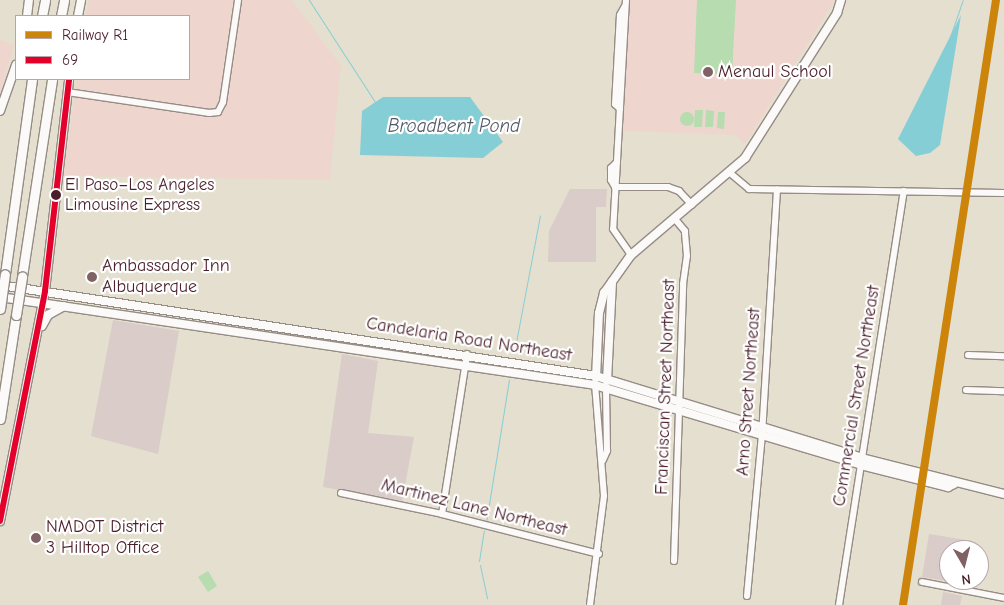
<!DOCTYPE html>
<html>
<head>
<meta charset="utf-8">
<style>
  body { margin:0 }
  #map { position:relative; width:1004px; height:605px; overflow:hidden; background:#e4dfce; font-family:"Comic Neue",sans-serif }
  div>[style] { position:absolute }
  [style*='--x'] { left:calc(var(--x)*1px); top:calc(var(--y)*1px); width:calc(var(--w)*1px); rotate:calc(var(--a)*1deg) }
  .built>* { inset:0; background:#eed6cf }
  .industrial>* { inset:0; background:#daccc9 }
  .green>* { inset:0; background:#b6dcaf }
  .round { border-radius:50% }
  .water>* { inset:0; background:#86ced5 }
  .stream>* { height:1px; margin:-0.5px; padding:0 0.5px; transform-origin:0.5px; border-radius:0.5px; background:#86ced5 }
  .roads { filter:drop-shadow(1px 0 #968c86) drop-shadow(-1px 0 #968c86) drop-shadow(0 1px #968c86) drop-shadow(0 -1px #968c86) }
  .minor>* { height:6px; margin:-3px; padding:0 3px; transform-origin:3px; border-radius:3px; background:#fbfaf8 }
  .major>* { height:8px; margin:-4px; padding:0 4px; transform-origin:4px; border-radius:4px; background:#fbfaf8 }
  .highway>* { height:9px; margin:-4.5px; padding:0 4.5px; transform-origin:4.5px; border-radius:4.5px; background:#fbfaf8 }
  .bridges { filter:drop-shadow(1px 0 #968c86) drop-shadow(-1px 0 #968c86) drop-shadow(0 1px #968c86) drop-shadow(0 -1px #968c86) }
  .highway-bridge>* { height:9px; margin:-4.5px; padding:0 4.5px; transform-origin:4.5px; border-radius:4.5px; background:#fbfaf8 }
  .bus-1>* { height:6px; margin:-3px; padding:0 3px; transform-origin:3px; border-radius:3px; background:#e4002b }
  .rail-1>* { height:8px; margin:-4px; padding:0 4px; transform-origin:4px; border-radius:4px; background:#cc840b }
  .dots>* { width:14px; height:14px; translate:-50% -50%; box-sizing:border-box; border:2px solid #fff; border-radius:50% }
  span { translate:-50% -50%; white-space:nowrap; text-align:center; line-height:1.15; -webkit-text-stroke:4.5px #fff; paint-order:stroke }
  .bus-label { font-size:17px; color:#4a1f2b }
  .left { translate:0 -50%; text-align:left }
  .poi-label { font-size:18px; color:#4a1f2b }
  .street-label { font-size:18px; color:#4a1f2b }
  .water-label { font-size:19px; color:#515a68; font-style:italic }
  .legend { position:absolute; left:15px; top:15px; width:175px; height:65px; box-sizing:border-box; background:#fff; border:1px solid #b7a5aa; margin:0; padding:6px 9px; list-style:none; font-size:15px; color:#4a1f2b }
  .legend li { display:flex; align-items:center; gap:10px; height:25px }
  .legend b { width:25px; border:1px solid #b7a5aa }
  .north { position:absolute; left:939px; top:540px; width:50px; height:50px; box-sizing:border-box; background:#fff; border:1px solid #b7a5aa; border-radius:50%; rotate:172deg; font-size:14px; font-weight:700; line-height:20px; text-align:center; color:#4a1f2b }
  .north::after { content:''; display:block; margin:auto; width:18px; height:22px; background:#806264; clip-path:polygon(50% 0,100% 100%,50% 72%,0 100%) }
</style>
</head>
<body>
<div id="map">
  <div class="built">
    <div style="clip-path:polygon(89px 0,292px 0,341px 66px,330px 180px,63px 176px,77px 79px,189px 79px,189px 16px,86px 16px)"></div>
    <div style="clip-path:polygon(629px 0,835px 0,745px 144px,735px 135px,624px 131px,622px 126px)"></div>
    <div style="clip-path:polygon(0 40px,14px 45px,0 94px)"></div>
  </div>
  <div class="industrial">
    <div style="clip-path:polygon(570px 189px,607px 189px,606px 207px,596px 207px,596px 262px,548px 262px,549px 231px)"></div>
    <div style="clip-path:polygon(113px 320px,179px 331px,158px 454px,91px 436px)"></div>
    <div style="clip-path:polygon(342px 354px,378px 361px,368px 433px,414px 437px,402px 501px,323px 487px)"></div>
    <div style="clip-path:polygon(929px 534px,972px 541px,971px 550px,949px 550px,949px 580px,965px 580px,965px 584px,922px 577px)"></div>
    <div style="clip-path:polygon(943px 592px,962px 596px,960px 605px,941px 605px)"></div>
  </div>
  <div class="green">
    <div style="clip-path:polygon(697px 0,736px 0,732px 75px,694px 73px)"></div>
    <div style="clip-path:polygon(695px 110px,703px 110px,702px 127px,694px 127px)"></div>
    <div style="clip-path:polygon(706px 110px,714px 111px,713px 127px,705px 127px)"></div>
    <div style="clip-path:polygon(718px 112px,725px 112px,724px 129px,717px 128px)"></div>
    <div class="round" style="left:680px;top:112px;width:14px;height:14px"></div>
    <div style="clip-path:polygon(208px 571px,217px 586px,208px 592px,198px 577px)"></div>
  </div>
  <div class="water">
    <div style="clip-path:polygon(961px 15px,940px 145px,930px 153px,916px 156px,898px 139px)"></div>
    <div style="clip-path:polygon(383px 97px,470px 97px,503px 142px,483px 158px,360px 155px,362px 111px)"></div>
  </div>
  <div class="stream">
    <div style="--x:309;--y:0;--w:121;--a:57.1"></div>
    <div style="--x:950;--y:37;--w:39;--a:-71"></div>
    <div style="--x:514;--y:353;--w:140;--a:-79.3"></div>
    <div style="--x:486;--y:523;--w:145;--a:-80.9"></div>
    <div style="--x:479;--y:561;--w:31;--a:-81"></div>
    <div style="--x:480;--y:565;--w:34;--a:78"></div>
  </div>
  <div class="roads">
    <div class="minor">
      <div style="--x:626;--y:0;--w:229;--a:93.2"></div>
      <div style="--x:613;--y:229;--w:32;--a:55"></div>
      <div style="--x:67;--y:92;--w:144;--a:8.4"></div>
      <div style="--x:209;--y:113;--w:9;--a:-6"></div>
      <div style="--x:218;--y:112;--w:11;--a:-63"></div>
      <div style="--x:223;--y:102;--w:103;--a:-81.6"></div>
      <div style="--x:620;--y:109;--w:7;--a:-135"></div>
      <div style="--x:615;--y:104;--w:89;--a:-86.8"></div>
      <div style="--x:620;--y:15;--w:10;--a:-61"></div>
      <div style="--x:730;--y:173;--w:25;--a:40"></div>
      <div style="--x:749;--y:189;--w:255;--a:0.9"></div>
      <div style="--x:615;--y:187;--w:53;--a:0"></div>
      <div style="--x:668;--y:187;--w:12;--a:20"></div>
      <div style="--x:679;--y:191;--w:19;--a:47"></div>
      <div style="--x:615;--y:187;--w:8;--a:-120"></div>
      <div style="--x:611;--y:180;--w:12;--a:-90"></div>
      <div style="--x:611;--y:168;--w:8;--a:-45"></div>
      <div style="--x:968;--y:355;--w:36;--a:2"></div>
      <div style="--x:966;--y:390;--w:38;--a:2"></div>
      <div style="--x:603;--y:460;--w:10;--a:-66"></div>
      <div style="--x:607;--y:451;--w:63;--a:-90.9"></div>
      <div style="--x:341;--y:493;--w:103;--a:11.7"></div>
      <div style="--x:442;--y:514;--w:162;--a:14.3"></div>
      <div style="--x:442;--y:514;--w:162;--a:-81.1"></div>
      <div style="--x:674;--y:561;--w:277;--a:-88.1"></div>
      <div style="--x:683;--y:284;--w:28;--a:-82"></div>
      <div style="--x:687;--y:256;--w:25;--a:-95"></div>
      <div style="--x:685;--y:231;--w:16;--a:-130"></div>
      <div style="--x:922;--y:582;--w:84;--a:11"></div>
      <div style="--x:747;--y:596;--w:162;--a:-84.7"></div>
      <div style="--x:762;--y:435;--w:246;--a:-86.5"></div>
      <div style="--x:590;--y:605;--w:110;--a:-82.7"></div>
      <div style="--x:604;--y:496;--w:111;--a:-94.6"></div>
      <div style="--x:839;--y:605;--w:419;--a:-81.1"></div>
    </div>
    <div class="major">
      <div style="--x:27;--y:16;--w:16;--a:-83"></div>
      <div style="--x:78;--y:16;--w:16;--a:-79"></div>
      <div style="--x:0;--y:111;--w:49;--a:-70.8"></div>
      <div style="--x:0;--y:285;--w:603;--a:8.68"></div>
      <div style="--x:596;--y:376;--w:278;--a:17.1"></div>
      <div style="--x:862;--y:458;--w:146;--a:14.2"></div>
      <div style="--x:0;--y:297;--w:601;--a:8.41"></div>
      <div style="--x:595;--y:385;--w:278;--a:16.7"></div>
      <div style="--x:861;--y:465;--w:90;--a:14.2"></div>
      <div style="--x:948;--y:487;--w:7;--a:-27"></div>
      <div style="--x:42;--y:326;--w:13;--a:-61"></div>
      <div style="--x:48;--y:315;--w:18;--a:-29"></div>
      <div style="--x:596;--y:378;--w:65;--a:-87.4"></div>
      <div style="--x:599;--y:313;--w:21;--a:-76"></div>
      <div style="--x:604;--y:293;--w:47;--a:-54.6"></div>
      <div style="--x:631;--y:255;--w:150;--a:-40.4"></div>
      <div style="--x:745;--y:158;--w:172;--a:-57.6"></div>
      <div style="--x:837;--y:13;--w:14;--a:-73"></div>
      <div style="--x:607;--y:381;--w:99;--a:-87.1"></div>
      <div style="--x:0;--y:521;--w:234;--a:-78.9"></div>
      <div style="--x:45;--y:291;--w:213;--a:-83.5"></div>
    </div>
    <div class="highway">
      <div style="--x:42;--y:16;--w:16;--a:-79"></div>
      <div style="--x:61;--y:16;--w:16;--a:-79"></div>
      <div style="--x:5;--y:274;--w:197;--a:-82.1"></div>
      <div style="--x:22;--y:276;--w:199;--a:-81.3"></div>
      <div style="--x:0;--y:419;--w:105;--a:-81.3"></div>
    </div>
  </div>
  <div class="bridges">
    <div class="highway-bridge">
      <div style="--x:0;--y:309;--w:35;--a:-82"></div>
      <div style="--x:16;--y:315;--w:39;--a:-81"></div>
    </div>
  </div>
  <div class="bus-1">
    <div style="--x:0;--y:521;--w:234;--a:-78.9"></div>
    <div style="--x:45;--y:291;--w:213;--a:-83.5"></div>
  </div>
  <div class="rail-1">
    <div style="--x:903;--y:605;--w:612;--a:-81.26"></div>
  </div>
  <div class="dots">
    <div style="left:708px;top:72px;background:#806264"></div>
    <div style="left:56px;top:195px;background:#4a1f2b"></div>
    <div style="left:92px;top:277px;background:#806264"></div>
    <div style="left:36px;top:538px;background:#806264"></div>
  </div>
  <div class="bus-label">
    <span class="left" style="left:65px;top:195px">El Paso–Los Angeles<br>Limousine Express</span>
  </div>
  <div class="poi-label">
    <span class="left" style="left:718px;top:72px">Menaul School</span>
    <span class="left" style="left:102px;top:277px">Ambassador Inn<br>Albuquerque</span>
    <span class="left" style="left:46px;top:538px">NMDOT District<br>3 Hilltop Office</span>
  </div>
  <div class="street-label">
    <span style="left:469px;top:340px;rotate:9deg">Candelaria Road Northeast</span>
    <span style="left:666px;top:387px;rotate:-88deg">Franciscan Street Northeast</span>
    <span style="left:749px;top:392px;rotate:-86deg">Arno Street Northeast</span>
    <span style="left:857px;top:396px;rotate:-81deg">Commercial Street Northeast</span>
    <span style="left:474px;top:508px;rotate:14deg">Martinez Lane Northeast</span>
  </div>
  <div class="water-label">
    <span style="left:454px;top:127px">Broadbent Pond</span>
  </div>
  <ul class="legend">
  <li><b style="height:6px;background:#cc840b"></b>Railway R1</li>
  <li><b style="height:6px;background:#e4002b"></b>69</li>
  </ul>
  <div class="north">N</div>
</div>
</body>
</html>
